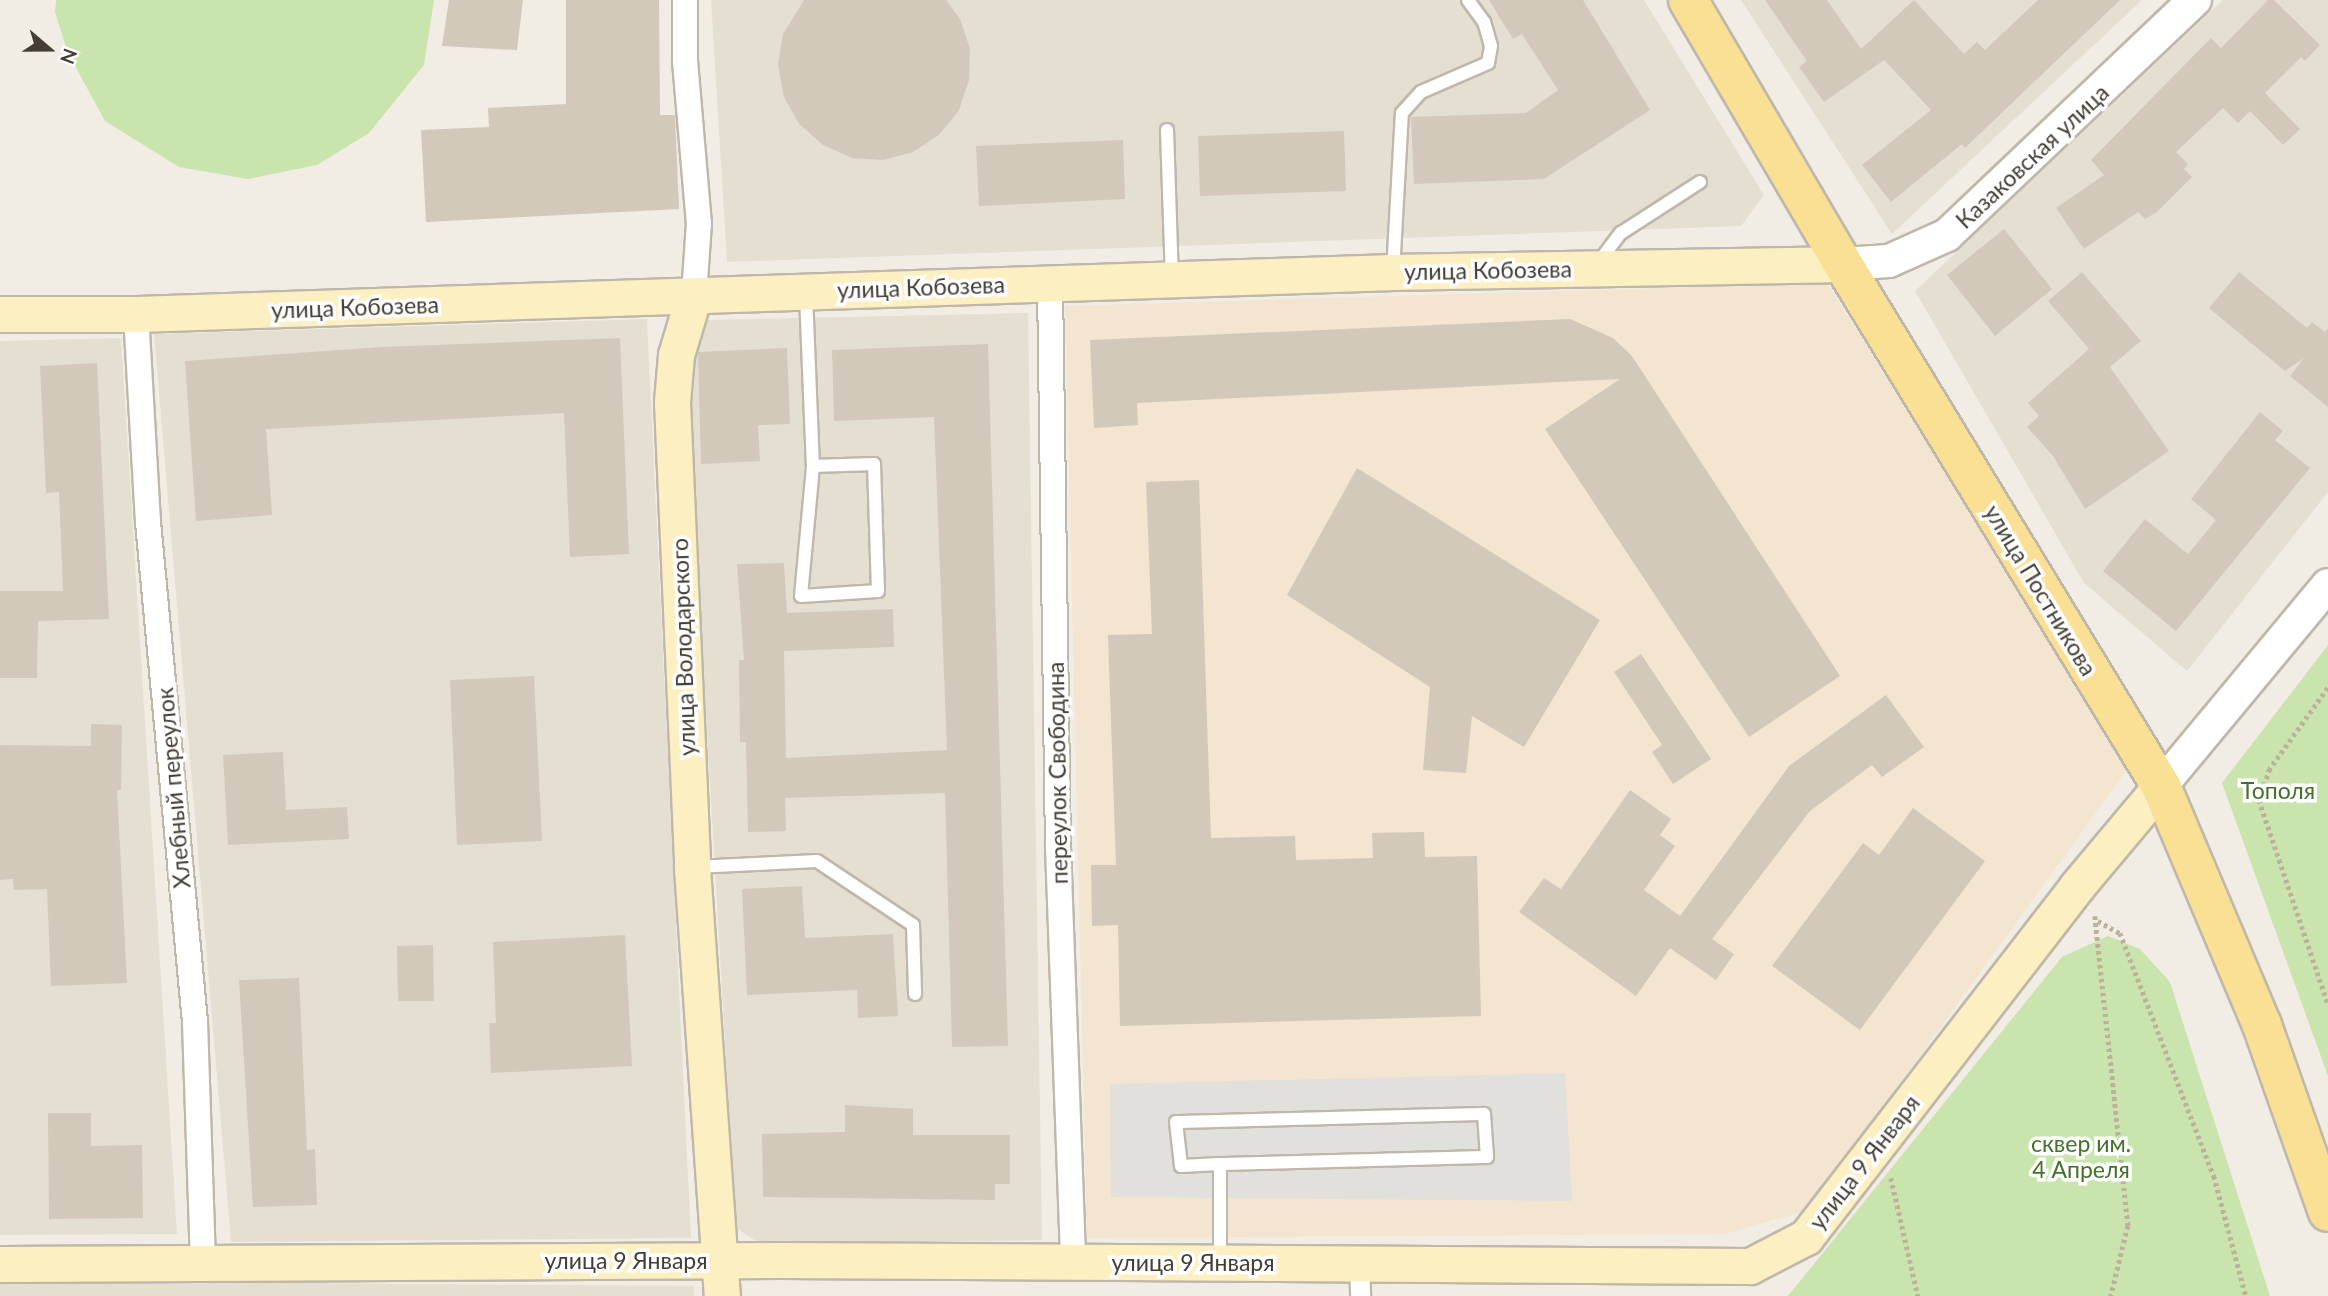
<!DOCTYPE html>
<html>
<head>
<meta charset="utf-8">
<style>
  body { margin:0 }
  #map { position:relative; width:2328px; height:1296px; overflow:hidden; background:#f1ede4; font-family:Lato,sans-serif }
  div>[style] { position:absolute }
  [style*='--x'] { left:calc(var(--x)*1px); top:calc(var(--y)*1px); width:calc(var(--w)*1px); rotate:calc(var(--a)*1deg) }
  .residential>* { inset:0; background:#e5dfd2 }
  .commercial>* { inset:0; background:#f3e5cf }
  .green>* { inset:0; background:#cae4ae }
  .parking>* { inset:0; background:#e2e0dc }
  .building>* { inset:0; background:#d2c9ba }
  .path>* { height:4.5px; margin-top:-2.25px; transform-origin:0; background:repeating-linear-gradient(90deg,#bdb199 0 3.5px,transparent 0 7px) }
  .roads { filter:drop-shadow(2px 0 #bfb8aa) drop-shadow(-2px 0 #bfb8aa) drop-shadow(0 2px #bfb8aa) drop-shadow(0 -2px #bfb8aa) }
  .service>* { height:12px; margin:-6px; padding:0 6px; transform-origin:6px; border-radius:6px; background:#fff }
  .pedestrian>* { height:19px; margin:-9.5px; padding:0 9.5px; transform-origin:9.5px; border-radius:9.5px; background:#fff }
  .minor>* { height:24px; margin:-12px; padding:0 12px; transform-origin:12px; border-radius:12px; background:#fff }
  .tertiary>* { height:32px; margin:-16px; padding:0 16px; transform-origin:16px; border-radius:16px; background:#fff }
  .secondary>* { height:35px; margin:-17.5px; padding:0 17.5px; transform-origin:17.5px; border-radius:17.5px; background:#fcf0c3 }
  .primary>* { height:38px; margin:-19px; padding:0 19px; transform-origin:19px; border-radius:19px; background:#fae094 }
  span { translate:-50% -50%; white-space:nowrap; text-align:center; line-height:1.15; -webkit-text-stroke:7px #fff; paint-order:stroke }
  .street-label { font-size:23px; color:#433d34 }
  .park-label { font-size:23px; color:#43712a }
  .north { position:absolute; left:14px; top:14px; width:70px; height:70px; -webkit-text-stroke:5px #fff; paint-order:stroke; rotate:110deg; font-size:19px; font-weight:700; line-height:28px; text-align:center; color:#433d34 }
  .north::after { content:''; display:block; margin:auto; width:24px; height:32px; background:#433d34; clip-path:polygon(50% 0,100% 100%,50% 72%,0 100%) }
</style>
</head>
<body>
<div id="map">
  <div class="residential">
    <div style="clip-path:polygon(711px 0,1644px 0,1764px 195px,1741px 226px,727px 262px)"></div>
    <div style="clip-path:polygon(1741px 0,2142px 0,1892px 234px)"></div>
    <div style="clip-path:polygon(2223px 0,2328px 0,2328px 492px,2187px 671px,2084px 583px,1915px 291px)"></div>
    <div style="clip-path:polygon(1028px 313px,1042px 1240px,762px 1245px,736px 1228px,685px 358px,702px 320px)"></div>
    <div style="clip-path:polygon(647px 319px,691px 1238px,231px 1242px,154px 334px)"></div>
    <div style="clip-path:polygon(121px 338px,177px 1234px,0 1235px,0 341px)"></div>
    <div style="clip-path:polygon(0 1281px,694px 1286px,694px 1296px,0 1296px)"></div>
  </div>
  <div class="commercial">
    <div style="clip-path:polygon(1827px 283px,2129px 767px,1808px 1210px,1725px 1234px,1087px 1238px,1065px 306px)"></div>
  </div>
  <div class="green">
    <div style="clip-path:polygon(56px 0,434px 0,424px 65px,369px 133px,317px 165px,248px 179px,179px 167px,105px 121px,68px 53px,55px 12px)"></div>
    <div style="clip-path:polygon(2328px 645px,2328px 1076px,2222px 783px)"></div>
    <div style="clip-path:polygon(2108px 936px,2140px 949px,2170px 982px,2270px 1296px,1788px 1296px,2062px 957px)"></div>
  </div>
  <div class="parking">
    <div style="clip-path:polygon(1565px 1073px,1572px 1201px,1111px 1197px,1110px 1084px)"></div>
  </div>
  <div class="building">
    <div style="clip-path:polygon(449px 0,523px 0,517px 50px,442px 46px)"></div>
    <div style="clip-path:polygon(566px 0,659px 0,660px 115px,675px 115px,679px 209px,426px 222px,421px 130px,489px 127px,488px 108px,566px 104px)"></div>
    <div style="clip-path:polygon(804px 0,946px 0,960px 19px,970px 49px,969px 80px,959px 110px,939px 135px,913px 152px,883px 160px,852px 158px,823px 145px,799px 124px,784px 97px,778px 65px,783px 34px)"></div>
    <div style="clip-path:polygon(1489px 0,1583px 0,1650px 110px,1544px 179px,1414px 184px,1411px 117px,1526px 113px,1558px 90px,1522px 34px,1513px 39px)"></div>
    <div style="clip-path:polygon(1765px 0,1827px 0,1861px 49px,1914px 0,1964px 54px,1977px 42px,1985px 50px,2038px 0,2120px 0,1965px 148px,1962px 144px,1891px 202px,1862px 165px,1931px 110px,1884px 60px,1824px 102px,1799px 67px,1807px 61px)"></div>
    <div style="clip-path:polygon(2268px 0,2274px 0,2320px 45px,2305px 61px,2301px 57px,2265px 93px,2300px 129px,2283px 145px,2250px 111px,2238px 123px,2223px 108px,2176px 152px,2188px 164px,2184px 169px,2192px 177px,2157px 212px,2145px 219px,2138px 212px,2084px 249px,2056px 208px,2104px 175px,2091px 160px,2211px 38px,2221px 48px)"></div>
    <div style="clip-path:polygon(1344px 131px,1346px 191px,1200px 196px,1198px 136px)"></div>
    <div style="clip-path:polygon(1123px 140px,1125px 199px,979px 206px,976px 146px)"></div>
    <div style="clip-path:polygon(2004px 229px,2052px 289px,1995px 336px,1947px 275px)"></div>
    <div style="clip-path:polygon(2082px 272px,2141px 341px,2110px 367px,2169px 451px,2085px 509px,2053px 456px,2027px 427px,2039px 416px,2028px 403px,2089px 349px,2048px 301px)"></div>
    <div style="clip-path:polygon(2239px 272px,2307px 328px,2312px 322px,2325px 332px,2328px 328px,2328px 407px,2290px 376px,2304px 358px,2285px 371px,2209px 308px)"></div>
    <div style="clip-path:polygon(1570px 319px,1613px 338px,1632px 356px,1840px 676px,1749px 737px,1545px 429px,1620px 379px,1137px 403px,1138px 425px,1094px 428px,1090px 340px)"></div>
    <div style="clip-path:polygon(620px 338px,629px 554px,570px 557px,564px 413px,266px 429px,272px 515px,196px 521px,185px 361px,382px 347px)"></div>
    <div style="clip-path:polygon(988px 344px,1008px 1046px,952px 1047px,945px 793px,785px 798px,786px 831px,748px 832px,746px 742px,740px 742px,739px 660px,744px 660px,737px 564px,784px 563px,787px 613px,893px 609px,894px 647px,784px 651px,786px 758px,947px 750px,934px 417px,834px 421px,832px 350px)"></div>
    <div style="clip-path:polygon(787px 348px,790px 424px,758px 425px,760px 461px,701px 464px,698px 352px)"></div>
    <div style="clip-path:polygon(97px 363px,109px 619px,38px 621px,37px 678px,0 678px,0 591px,63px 591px,59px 492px,46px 493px,40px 366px)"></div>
    <div style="clip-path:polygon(2260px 412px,2283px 431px,2275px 440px,2310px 468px,2176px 631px,2103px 571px,2145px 519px,2188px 554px,2216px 520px,2191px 499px)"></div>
    <div style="clip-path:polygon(1357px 468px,1600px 620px,1524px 747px,1472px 716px,1466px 773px,1423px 770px,1430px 687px,1287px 595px)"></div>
    <div style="clip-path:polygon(1199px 480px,1211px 838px,1295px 836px,1296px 860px,1373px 858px,1372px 833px,1424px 832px,1425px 857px,1477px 856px,1481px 1016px,1120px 1026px,1118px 925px,1092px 926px,1091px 865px,1116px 865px,1108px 635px,1152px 634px,1146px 482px)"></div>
    <div style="clip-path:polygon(1641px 654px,1711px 759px,1673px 784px,1652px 752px,1662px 745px,1614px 672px)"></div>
    <div style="clip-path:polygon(534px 676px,542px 841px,457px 845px,450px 680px)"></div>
    <div style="clip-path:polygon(1886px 695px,1924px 747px,1882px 777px,1872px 765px,1810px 811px,1712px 939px,1734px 954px,1716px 980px,1670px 948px,1636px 996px,1519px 912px,1544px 878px,1561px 889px,1630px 790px,1671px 819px,1660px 835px,1675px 846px,1644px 890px,1680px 916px,1789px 766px)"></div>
    <div style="clip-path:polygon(91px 724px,122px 725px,121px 790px,117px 790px,127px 983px,51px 986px,47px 889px,14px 890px,13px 879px,0 880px,0 745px,91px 746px)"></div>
    <div style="clip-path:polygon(283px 752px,286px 810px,347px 807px,349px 839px,228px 845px,223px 755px)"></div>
    <div style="clip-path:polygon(1913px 808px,1985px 861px,1860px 1030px,1772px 966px,1863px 843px,1879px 855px)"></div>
    <div style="clip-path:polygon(802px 886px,805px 938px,893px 934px,898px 1016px,858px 1018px,857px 990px,747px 995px,742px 889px)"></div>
    <div style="clip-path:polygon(625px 935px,632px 1066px,491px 1073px,489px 1023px,496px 1023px,493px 942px)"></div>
    <div style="clip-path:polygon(433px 945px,434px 1001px,398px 1001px,397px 946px)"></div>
    <div style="clip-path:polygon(299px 978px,307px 1150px,315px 1149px,317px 1205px,253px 1207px,239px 980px)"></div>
    <div style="clip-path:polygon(845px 1105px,913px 1109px,913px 1135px,1010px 1135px,1010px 1184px,995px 1184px,995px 1200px,763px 1197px,762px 1134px,845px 1132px)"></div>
    <div style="clip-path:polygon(48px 1113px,91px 1113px,91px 1146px,142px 1145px,143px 1218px,49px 1219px)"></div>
  </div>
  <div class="path">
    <div style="--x:2328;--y:688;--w:100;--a:125.6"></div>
    <div style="--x:2270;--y:769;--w:33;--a:110"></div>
    <div style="--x:2259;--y:800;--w:215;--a:71.3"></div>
    <div style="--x:2095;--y:916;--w:312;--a:83.9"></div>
    <div style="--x:2128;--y:1226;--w:72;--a:103.7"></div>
    <div style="--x:2098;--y:921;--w:25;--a:29"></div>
    <div style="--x:2120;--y:933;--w:261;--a:68.9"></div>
    <div style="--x:2214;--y:1176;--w:124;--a:75.1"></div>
    <div style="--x:1891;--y:1178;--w:121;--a:77.1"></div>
  </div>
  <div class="roads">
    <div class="service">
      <div style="--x:1167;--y:130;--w:148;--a:88.1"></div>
      <div style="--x:1598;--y:263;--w:38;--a:-53"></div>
      <div style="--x:1621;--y:233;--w:94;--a:-32.8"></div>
      <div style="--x:1393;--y:272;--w:159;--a:-86.8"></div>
      <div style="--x:1402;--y:113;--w:28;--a:-48"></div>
      <div style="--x:1421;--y:92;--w:73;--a:-23.4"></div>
      <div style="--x:1488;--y:63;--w:17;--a:-80"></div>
      <div style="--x:1491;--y:46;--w:25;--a:-106"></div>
      <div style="--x:1484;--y:22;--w:27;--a:-126"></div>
      <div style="--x:806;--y:294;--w:172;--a:87.7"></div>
      <div style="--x:813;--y:466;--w:61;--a:-1.9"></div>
      <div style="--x:874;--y:464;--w:127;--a:88.2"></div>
      <div style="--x:878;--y:591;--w:77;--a:176.3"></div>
      <div style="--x:801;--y:596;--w:131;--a:-84.7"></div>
      <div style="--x:695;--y:867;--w:122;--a:-2.8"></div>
      <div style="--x:817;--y:861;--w:115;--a:33.7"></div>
      <div style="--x:913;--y:925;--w:69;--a:88.3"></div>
      <div style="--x:1220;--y:1261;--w:97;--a:-90"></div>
      <div style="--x:1220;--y:1164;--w:267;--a:-1.5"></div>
      <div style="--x:1487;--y:1157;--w:43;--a:-94"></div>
      <div style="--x:1484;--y:1114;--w:308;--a:178.5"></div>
      <div style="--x:1176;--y:1122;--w:44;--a:83.5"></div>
      <div style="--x:1181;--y:1166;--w:39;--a:-3"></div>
    </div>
    <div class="pedestrian">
      <div style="--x:1359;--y:1262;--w:34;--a:88"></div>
    </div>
    <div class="minor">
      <div style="--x:685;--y:0;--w:61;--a:90"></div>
      <div style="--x:685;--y:61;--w:163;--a:85.1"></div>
      <div style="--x:699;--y:223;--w:72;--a:94"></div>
      <div style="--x:1050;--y:284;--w:563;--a:89.19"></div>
      <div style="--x:1058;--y:847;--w:415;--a:87.9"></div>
      <div style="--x:136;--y:314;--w:208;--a:86.7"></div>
      <div style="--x:148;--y:522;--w:502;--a:84.63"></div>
      <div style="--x:195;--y:1022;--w:240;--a:88.1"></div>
    </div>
    <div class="tertiary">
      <div style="--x:1843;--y:264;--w:46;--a:-3.7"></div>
      <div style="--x:1889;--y:261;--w:64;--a:-24.1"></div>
      <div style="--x:1947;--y:235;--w:342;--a:-43.5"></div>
      <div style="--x:2161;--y:786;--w:261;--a:-50.3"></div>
    </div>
    <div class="secondary">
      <div style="--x:694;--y:295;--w:63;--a:106.7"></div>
      <div style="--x:676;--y:355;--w:47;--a:94.9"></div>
      <div style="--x:672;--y:402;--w:466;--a:87.5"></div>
      <div style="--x:692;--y:868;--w:429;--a:86"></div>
      <div style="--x:0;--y:314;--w:136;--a:0"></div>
      <div style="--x:136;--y:314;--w:1258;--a:-1.91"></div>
      <div style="--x:1393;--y:272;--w:450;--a:-1"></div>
      <div style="--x:0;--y:1264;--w:780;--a:-0.29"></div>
      <div style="--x:780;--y:1260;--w:970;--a:0.35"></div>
      <div style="--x:1750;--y:1266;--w:63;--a:-27.4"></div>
      <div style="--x:1806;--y:1237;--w:443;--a:-52.3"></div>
      <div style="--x:2077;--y:886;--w:131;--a:-50"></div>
    </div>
    <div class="primary">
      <div style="--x:1688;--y:0;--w:306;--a:59.6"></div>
      <div style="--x:1843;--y:264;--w:611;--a:58.65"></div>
      <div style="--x:2161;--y:786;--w:259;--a:67.1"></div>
      <div style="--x:2262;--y:1025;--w:198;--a:70.6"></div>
    </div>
  </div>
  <div class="street-label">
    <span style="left:2032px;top:156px;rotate:-43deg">Казаковская улица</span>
    <span style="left:1488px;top:270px;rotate:-1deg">улица Кобозева</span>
    <span style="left:921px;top:287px;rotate:-2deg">улица Кобозева</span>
    <span style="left:355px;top:307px;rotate:-2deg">улица Кобозева</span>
    <span style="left:2041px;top:590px;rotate:59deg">улица Постникова</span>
    <span style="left:683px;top:647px;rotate:-92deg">улица Володарского</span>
    <span style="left:1057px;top:773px;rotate:-91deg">переулок Свободина</span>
    <span style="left:173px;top:788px;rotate:-95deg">Хлебный переулок</span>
    <span style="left:1864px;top:1162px;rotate:-52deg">улица 9 Января</span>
    <span style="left:626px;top:1260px">улица 9 Января</span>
    <span style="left:1193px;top:1262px">улица 9 Января</span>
  </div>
  <div class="park-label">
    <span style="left:2278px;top:790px">Тополя</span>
    <span style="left:2081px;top:1156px">сквер им.<br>4 Апреля</span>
  </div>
  <div class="north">N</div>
</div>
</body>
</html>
